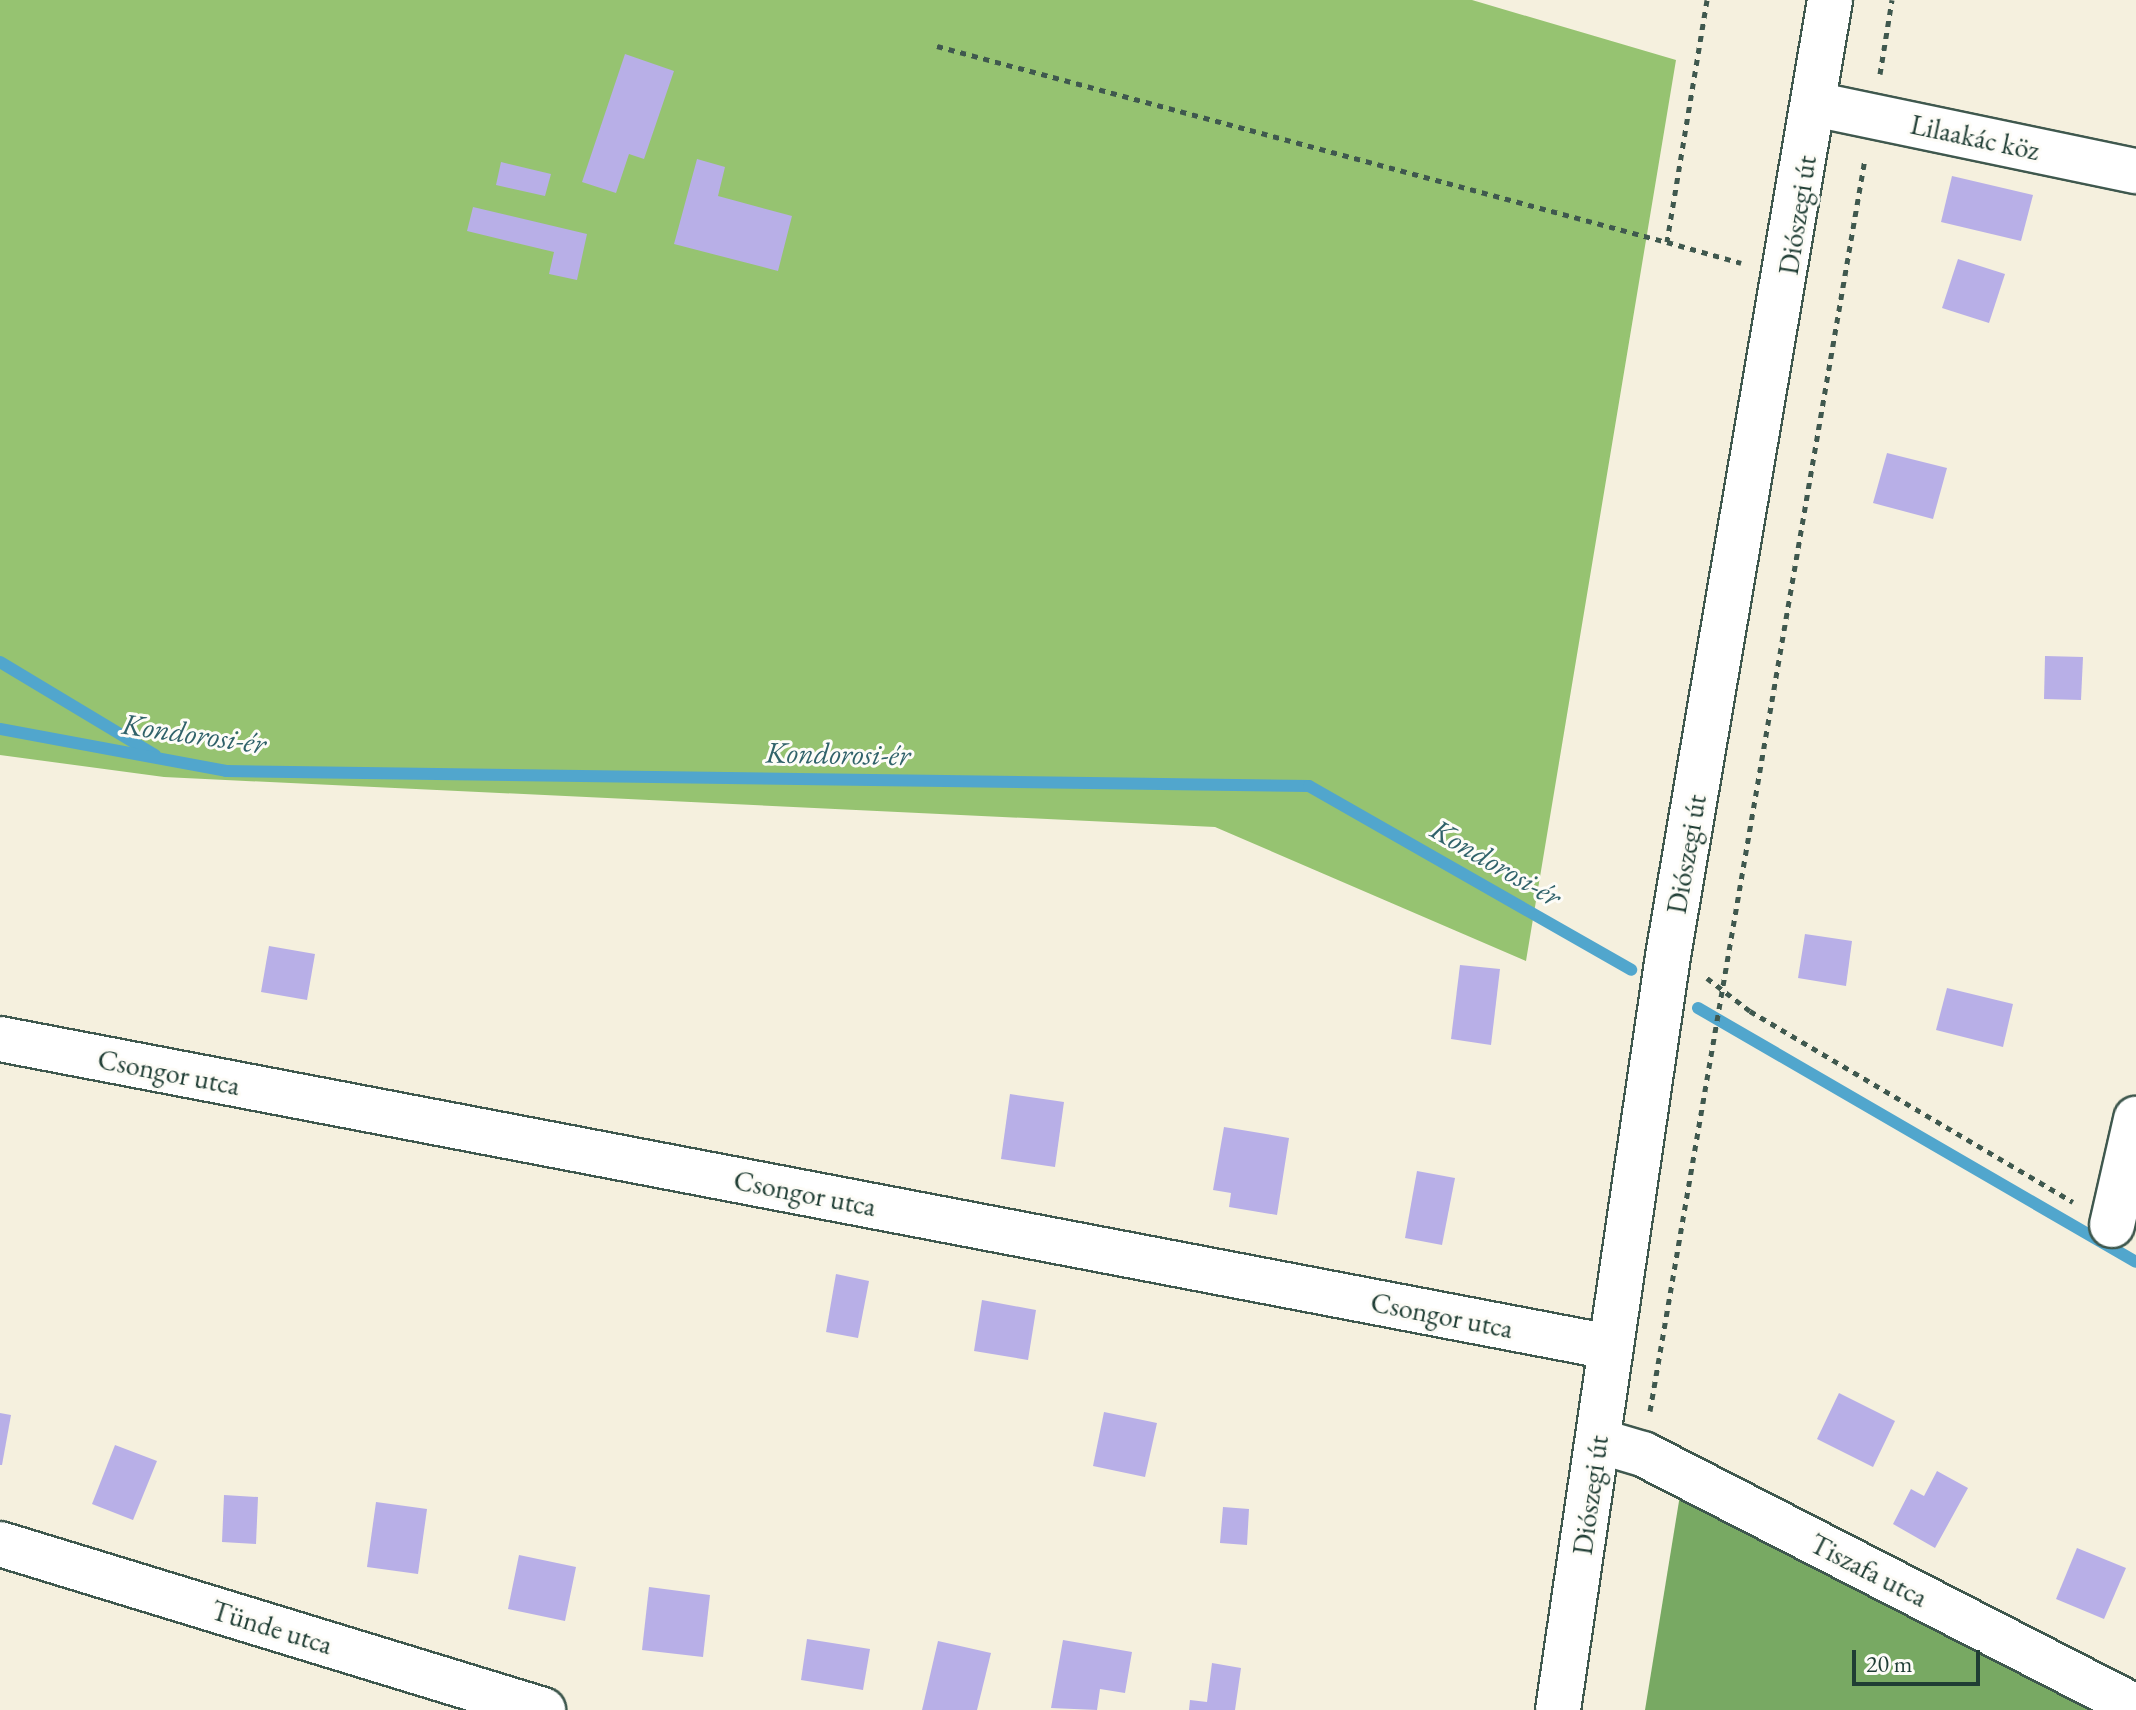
<!DOCTYPE html>
<html>
<head>
<meta charset="utf-8">
<style>
  body { margin:0 }
  #map { position:relative; width:2136px; height:1710px; overflow:hidden; background:#f5f0de; font-family:"EB Garamond",serif }
  div>[style] { position:absolute }
  [style*='--x'] { left:calc(var(--x)*1px); top:calc(var(--y)*1px); width:calc(var(--w)*1px); rotate:calc(var(--a)*1deg) }
  .green>* { inset:0; background:#96c371 }
  .forest>* { inset:0; background:#78a963 }
  .stream>* { height:12px; margin:-6px; padding:0 6px; transform-origin:6px; border-radius:6px; background:#51a6cd }
  .building>* { inset:0; background:#b8afe7 }
  .path>* { height:5px; margin-top:-2.5px; transform-origin:0; background:repeating-linear-gradient(90deg,#3f584e 0 6px,transparent 0 12px) }
  .roads { filter:drop-shadow(2px 0 #3f584e) drop-shadow(-2px 0 #3f584e) drop-shadow(0 2px #3f584e) drop-shadow(0 -2px #3f584e) }
  .minor>* { height:44px; margin:-22px; padding:0 22px; transform-origin:22px; border-radius:22px; background:#fff }
  .major>* { height:44px; margin:-22px; padding:0 22px; transform-origin:22px; border-radius:22px; background:#fff }
  span { translate:-50% -50%; white-space:nowrap; text-align:center; line-height:1.15; -webkit-text-stroke:6px #fdfcf7; paint-order:stroke }
  .street-label { font-size:28px; color:#1f3d34 }
  .water-label { font-size:30px; color:#30626a; font-style:italic }
  .scale { position:absolute; left:1852px; top:1650px; width:128px; height:36px; box-sizing:border-box; border:4px solid #1f3d34; border-top:0; padding-left:10px; font-size:24px; line-height:28px; white-space:nowrap; color:#1f3d34; -webkit-text-stroke:6px #fdfcf7; paint-order:stroke }
</style>
</head>
<body>
<div id="map">
  <div class="green">
    <div style="clip-path:polygon(0 0,1472px 0,1676px 60px,1526px 961px,1215px 827px,164px 777px,0 755px)"></div>
  </div>
  <div class="forest">
    <div style="clip-path:polygon(1680px 1495px,2134px 1710px,1645px 1710px)"></div>
  </div>
  <div class="stream">
    <div style="--x:0;--y:662;--w:181;--a:31"></div>
    <div style="--x:0;--y:729;--w:230;--a:10.5"></div>
    <div style="--x:226;--y:771;--w:1083;--a:0.79"></div>
    <div style="--x:1309;--y:786;--w:371;--a:29.7"></div>
    <div style="--x:1698;--y:1008;--w:506;--a:30.11"></div>
  </div>
  <div class="building">
    <div style="clip-path:polygon(625px 54px,674px 71px,644px 159px,629px 154px,616px 193px,582px 182px)"></div>
    <div style="clip-path:polygon(697px 159px,725px 167px,718px 196px,792px 216px,778px 271px,674px 244px)"></div>
    <div style="clip-path:polygon(501px 162px,551px 174px,545px 196px,496px 185px)"></div>
    <div style="clip-path:polygon(1952px 176px,2033px 195px,2021px 241px,1941px 222px)"></div>
    <div style="clip-path:polygon(473px 207px,587px 234px,577px 280px,549px 274px,554px 252px,467px 231px)"></div>
    <div style="clip-path:polygon(1958px 259px,2005px 274px,1989px 323px,1942px 308px)"></div>
    <div style="clip-path:polygon(1887px 453px,1947px 468px,1933px 519px,1873px 503px)"></div>
    <div style="clip-path:polygon(2045px 656px,2083px 657px,2081px 700px,2044px 699px)"></div>
    <div style="clip-path:polygon(1805px 934px,1852px 941px,1846px 986px,1798px 978px)"></div>
    <div style="clip-path:polygon(269px 946px,315px 954px,307px 1000px,261px 992px)"></div>
    <div style="clip-path:polygon(1460px 965px,1500px 969px,1491px 1045px,1451px 1039px)"></div>
    <div style="clip-path:polygon(1947px 988px,2013px 1004px,2003px 1047px,1936px 1030px)"></div>
    <div style="clip-path:polygon(1010px 1094px,1064px 1102px,1055px 1167px,1001px 1159px)"></div>
    <div style="clip-path:polygon(1224px 1127px,1289px 1138px,1277px 1215px,1229px 1207px,1231px 1193px,1213px 1190px)"></div>
    <div style="clip-path:polygon(1417px 1171px,1455px 1178px,1442px 1245px,1405px 1238px)"></div>
    <div style="clip-path:polygon(836px 1274px,869px 1281px,858px 1338px,826px 1332px)"></div>
    <div style="clip-path:polygon(982px 1300px,1036px 1310px,1028px 1360px,974px 1351px)"></div>
    <div style="clip-path:polygon(1839px 1393px,1895px 1421px,1873px 1467px,1817px 1439px)"></div>
    <div style="clip-path:polygon(1104px 1412px,1157px 1423px,1145px 1477px,1093px 1466px)"></div>
    <div style="clip-path:polygon(0 1413px,11px 1415px,2px 1465px,0 1465px)"></div>
    <div style="clip-path:polygon(115px 1445px,157px 1461px,133px 1520px,92px 1504px)"></div>
    <div style="clip-path:polygon(1937px 1471px,1968px 1488px,1935px 1548px,1893px 1524px,1911px 1489px,1924px 1496px)"></div>
    <div style="clip-path:polygon(224px 1495px,258px 1497px,256px 1544px,222px 1542px)"></div>
    <div style="clip-path:polygon(376px 1502px,427px 1509px,418px 1574px,367px 1567px)"></div>
    <div style="clip-path:polygon(1223px 1507px,1249px 1509px,1247px 1545px,1220px 1543px)"></div>
    <div style="clip-path:polygon(2077px 1548px,2126px 1568px,2104px 1619px,2056px 1599px)"></div>
    <div style="clip-path:polygon(519px 1555px,576px 1567px,565px 1621px,508px 1609px)"></div>
    <div style="clip-path:polygon(649px 1587px,710px 1595px,703px 1657px,642px 1650px)"></div>
    <div style="clip-path:polygon(807px 1639px,870px 1649px,863px 1690px,801px 1680px)"></div>
    <div style="clip-path:polygon(1063px 1640px,1132px 1652px,1125px 1693px,1100px 1689px,1097px 1710px,1051px 1708px)"></div>
    <div style="clip-path:polygon(938px 1641px,991px 1653px,977px 1710px,922px 1710px)"></div>
    <div style="clip-path:polygon(1212px 1663px,1241px 1668px,1235px 1710px,1189px 1710px,1190px 1700px,1207px 1702px)"></div>
  </div>
  <div class="path">
    <div style="--x:1707;--y:0;--w:245;--a:99.4"></div>
    <div style="--x:1667;--y:242;--w:77;--a:15.8"></div>
    <div style="--x:937;--y:46;--w:756;--a:15.03"></div>
    <div style="--x:1880;--y:74;--w:75;--a:-80.8"></div>
    <div style="--x:1707;--y:978;--w:54;--a:37.5"></div>
    <div style="--x:1750;--y:1011;--w:375;--a:30.6"></div>
    <div style="--x:1650;--y:1411;--w:1270;--a:-80.26"></div>
  </div>
  <div class="roads">
    <div class="minor">
      <div style="--x:1814;--y:104;--w:329;--a:11.8"></div>
      <div style="--x:0;--y:1039;--w:1639;--a:10.83"></div>
      <div style="--x:2112;--y:1225;--w:109;--a:-77.2"></div>
      <div style="--x:1599;--y:1441;--w:46;--a:16.5"></div>
      <div style="--x:1643;--y:1454;--w:554;--a:27.17"></div>
      <div style="--x:0;--y:1544;--w:568;--a:17"></div>
    </div>
    <div class="major">
      <div style="--x:1558;--y:1710;--w:762;--a:-81.7"></div>
      <div style="--x:1668;--y:956;--w:970;--a:-80.38"></div>
    </div>
  </div>
  <div class="street-label">
    <span style="left:1975px;top:137px;rotate:12deg">Lilaakác köz</span>
    <span style="left:1797px;top:215px;rotate:-81deg">Diószegi út</span>
    <span style="left:1686px;top:854px;rotate:-80deg">Diószegi út</span>
    <span style="left:169px;top:1072px;rotate:11deg">Csongor utca</span>
    <span style="left:805px;top:1193px;rotate:11deg">Csongor utca</span>
    <span style="left:1442px;top:1315px;rotate:11deg">Csongor utca</span>
    <span style="left:1590px;top:1495px;rotate:-82deg">Diószegi út</span>
    <span style="left:1869px;top:1570px;rotate:27deg">Tiszafa utca</span>
    <span style="left:272px;top:1627px;rotate:17deg">Tünde utca</span>
  </div>
  <div class="water-label">
    <span style="left:194px;top:734px;rotate:8deg">Kondorosi-ér</span>
    <span style="left:838px;top:754px;rotate:1deg">Kondorosi-ér</span>
    <span style="left:1496px;top:863px;rotate:30deg">Kondorosi-ér</span>
  </div>
  <div class="scale">20 m</div>
</div>
</body>
</html>
